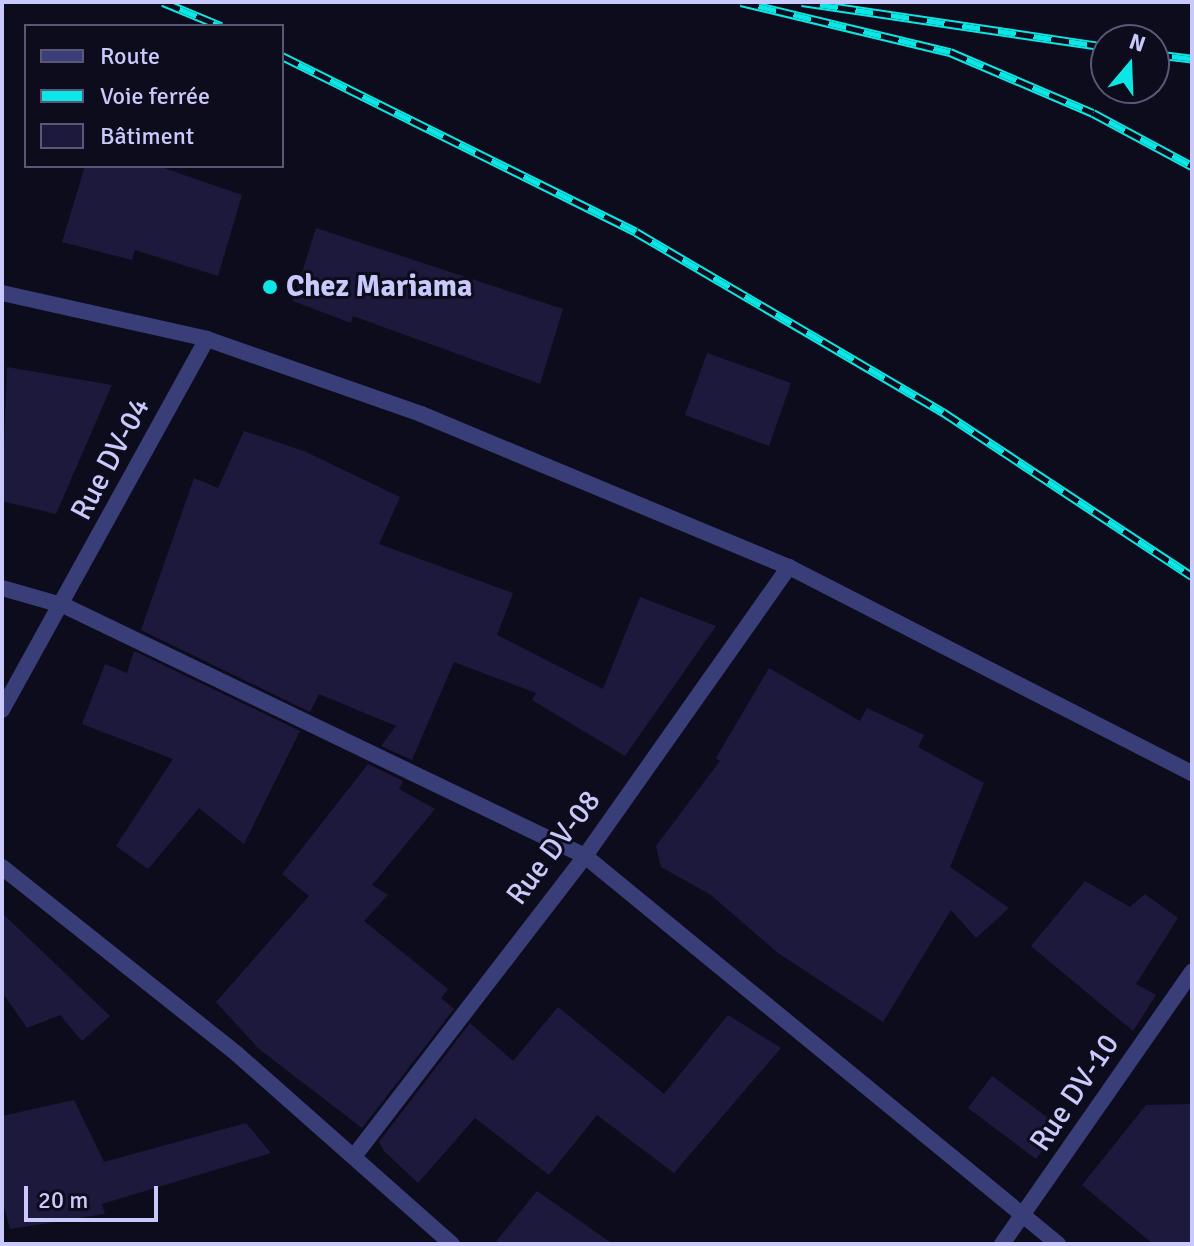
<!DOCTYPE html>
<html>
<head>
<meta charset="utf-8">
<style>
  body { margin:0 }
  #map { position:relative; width:1194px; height:1246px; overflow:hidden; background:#0d0c1c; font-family:Signika,sans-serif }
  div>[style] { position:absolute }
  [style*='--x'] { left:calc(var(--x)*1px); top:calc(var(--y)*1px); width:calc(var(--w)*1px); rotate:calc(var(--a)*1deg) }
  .building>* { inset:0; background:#1c193c }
  .minor>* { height:16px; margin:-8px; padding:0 8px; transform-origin:8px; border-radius:8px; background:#393e78 }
  .tertiary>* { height:16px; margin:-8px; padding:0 8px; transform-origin:8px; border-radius:8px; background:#393e78 }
  .rail>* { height:9px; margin-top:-4.5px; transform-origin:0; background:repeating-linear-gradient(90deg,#0d0c1c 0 18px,#0ce6e4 0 36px); box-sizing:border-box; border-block:2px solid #0ce6e4 }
  .dots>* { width:22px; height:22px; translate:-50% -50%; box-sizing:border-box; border:4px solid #0d0c1c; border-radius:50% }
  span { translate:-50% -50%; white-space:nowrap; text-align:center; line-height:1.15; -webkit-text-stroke:6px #0d0c1c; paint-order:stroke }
  .poi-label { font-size:30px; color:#cac9fc; font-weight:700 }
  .left { translate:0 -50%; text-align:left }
  .street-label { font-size:30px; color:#cac9fc }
  .frame { position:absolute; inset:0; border:4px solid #cac9fc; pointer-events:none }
  .legend { position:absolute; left:24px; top:24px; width:260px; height:144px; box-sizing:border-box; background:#0d0c1c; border:2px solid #595876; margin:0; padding:10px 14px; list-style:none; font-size:24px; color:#cac9fc }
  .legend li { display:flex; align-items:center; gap:16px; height:40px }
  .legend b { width:40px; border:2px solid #595876 }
  .north { position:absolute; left:1090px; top:24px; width:80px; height:80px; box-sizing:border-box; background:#0d0c1c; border:2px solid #595876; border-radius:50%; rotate:19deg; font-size:22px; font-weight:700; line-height:32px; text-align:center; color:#cac9fc }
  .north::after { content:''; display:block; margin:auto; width:28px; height:36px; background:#0ce6e4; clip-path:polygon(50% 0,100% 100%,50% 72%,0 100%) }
  .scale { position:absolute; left:24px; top:1186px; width:134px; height:36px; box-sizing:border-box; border:4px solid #cac9fc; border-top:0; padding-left:10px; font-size:24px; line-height:28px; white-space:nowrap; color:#cac9fc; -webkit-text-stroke:6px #0d0c1c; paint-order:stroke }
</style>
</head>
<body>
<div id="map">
  <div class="building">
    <div style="clip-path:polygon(85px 166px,158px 166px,242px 195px,218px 276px,135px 250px,132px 260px,62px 242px)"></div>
    <div style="clip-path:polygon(316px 228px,563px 309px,540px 384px,353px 316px,351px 323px,293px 301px)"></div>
    <div style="clip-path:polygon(707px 353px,791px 383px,769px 446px,685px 415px)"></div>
    <div style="clip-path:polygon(7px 367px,112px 385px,56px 514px,2px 501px)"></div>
    <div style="clip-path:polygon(244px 431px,304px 451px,400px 497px,379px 544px,513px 593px,497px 635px,603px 689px,640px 597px,716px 626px,625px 756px,532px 700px,536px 693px,454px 662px,412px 760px,381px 746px,396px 726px,319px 694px,310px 712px,141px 630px,194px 478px,218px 488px)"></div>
    <div style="clip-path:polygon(134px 651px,300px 731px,244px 844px,199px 808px,148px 869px,116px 846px,173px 759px,82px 724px,105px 664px,127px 673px)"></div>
    <div style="clip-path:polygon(769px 668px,860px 721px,867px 708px,924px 735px,918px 747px,984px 783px,950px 867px,1009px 908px,976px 938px,951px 910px,883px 1022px,778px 953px,711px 895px,661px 867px,656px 846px,720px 761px,716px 758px)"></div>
    <div style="clip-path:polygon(368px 764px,403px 781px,399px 789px,435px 809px,372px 885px,388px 895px,364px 921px,448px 989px,441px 998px,454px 1009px,362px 1128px,259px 1049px,216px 1002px,309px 896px,282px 874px)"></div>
    <div style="clip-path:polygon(1085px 881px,1130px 907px,1145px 894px,1178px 918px,1136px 984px,1156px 995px,1133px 1031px,1031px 946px)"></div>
    <div style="clip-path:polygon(2px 913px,110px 1016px,82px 1041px,60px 1015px,27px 1028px,2px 992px)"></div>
    <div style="clip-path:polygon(558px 1007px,664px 1094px,728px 1015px,781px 1048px,674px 1173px,597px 1115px,549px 1175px,475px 1118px,418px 1183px,384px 1151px,379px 1142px,470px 1023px,513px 1061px)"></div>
    <div style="clip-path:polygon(992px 1076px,1060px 1127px,1036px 1159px,968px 1108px)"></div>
    <div style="clip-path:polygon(74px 1100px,104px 1162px,246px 1123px,271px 1153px,102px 1204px,105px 1214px,10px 1229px,2px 1199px,2px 1116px)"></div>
    <div style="clip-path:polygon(1192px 1104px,1192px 1244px,1153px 1244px,1082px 1185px,1146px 1105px)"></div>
    <div style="clip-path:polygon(537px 1191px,613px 1244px,494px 1244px)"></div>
  </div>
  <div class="minor">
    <div style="--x:2;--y:588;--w:66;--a:15.9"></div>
    <div style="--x:65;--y:606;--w:577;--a:25.68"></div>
    <div style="--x:585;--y:856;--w:612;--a:39.36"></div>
    <div style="--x:2;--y:710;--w:424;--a:-61.1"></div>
    <div style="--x:2;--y:867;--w:300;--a:38.5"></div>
    <div style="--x:237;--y:1054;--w:287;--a:41.5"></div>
    <div style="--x:355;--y:1155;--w:377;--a:-52.4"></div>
    <div style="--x:585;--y:856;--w:354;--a:-54.8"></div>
    <div style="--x:1002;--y:1244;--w:332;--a:-55.1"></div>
  </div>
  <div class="tertiary">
    <div style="--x:2;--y:293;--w:210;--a:12.6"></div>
    <div style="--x:207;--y:339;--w:227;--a:19.3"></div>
    <div style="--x:421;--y:414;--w:399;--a:22.6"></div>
    <div style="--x:789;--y:567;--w:453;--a:27.1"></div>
  </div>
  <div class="rail">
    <div style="--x:163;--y:2;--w:63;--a:22.5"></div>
    <div style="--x:741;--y:2;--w:215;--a:13.5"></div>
    <div style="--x:950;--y:52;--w:155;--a:23.1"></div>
    <div style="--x:1093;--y:113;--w:112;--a:28.2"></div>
    <div style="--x:802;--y:2;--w:307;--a:8.4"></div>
    <div style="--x:1154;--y:54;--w:38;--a:7"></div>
    <div style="--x:282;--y:56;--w:395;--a:26.4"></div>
    <div style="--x:636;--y:232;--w:356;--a:30.4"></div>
    <div style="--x:943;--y:412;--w:298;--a:33.4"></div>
  </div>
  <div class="dots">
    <div style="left:270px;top:287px;background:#0ce6e4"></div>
  </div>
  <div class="poi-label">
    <span class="left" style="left:286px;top:287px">Chez Mariama</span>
  </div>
  <div class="street-label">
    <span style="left:111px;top:459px;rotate:-62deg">Rue DV-04</span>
    <span style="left:554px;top:848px;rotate:-53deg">Rue DV-08</span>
    <span style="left:1075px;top:1093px;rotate:-56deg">Rue DV-10</span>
  </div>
  <div class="frame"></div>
  <ul class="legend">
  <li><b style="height:10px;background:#393e78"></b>Route</li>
  <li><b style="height:10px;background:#0ce6e4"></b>Voie ferrée</li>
  <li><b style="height:22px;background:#1c193c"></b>Bâtiment</li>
  </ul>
  <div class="north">N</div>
  <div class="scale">20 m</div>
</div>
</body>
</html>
